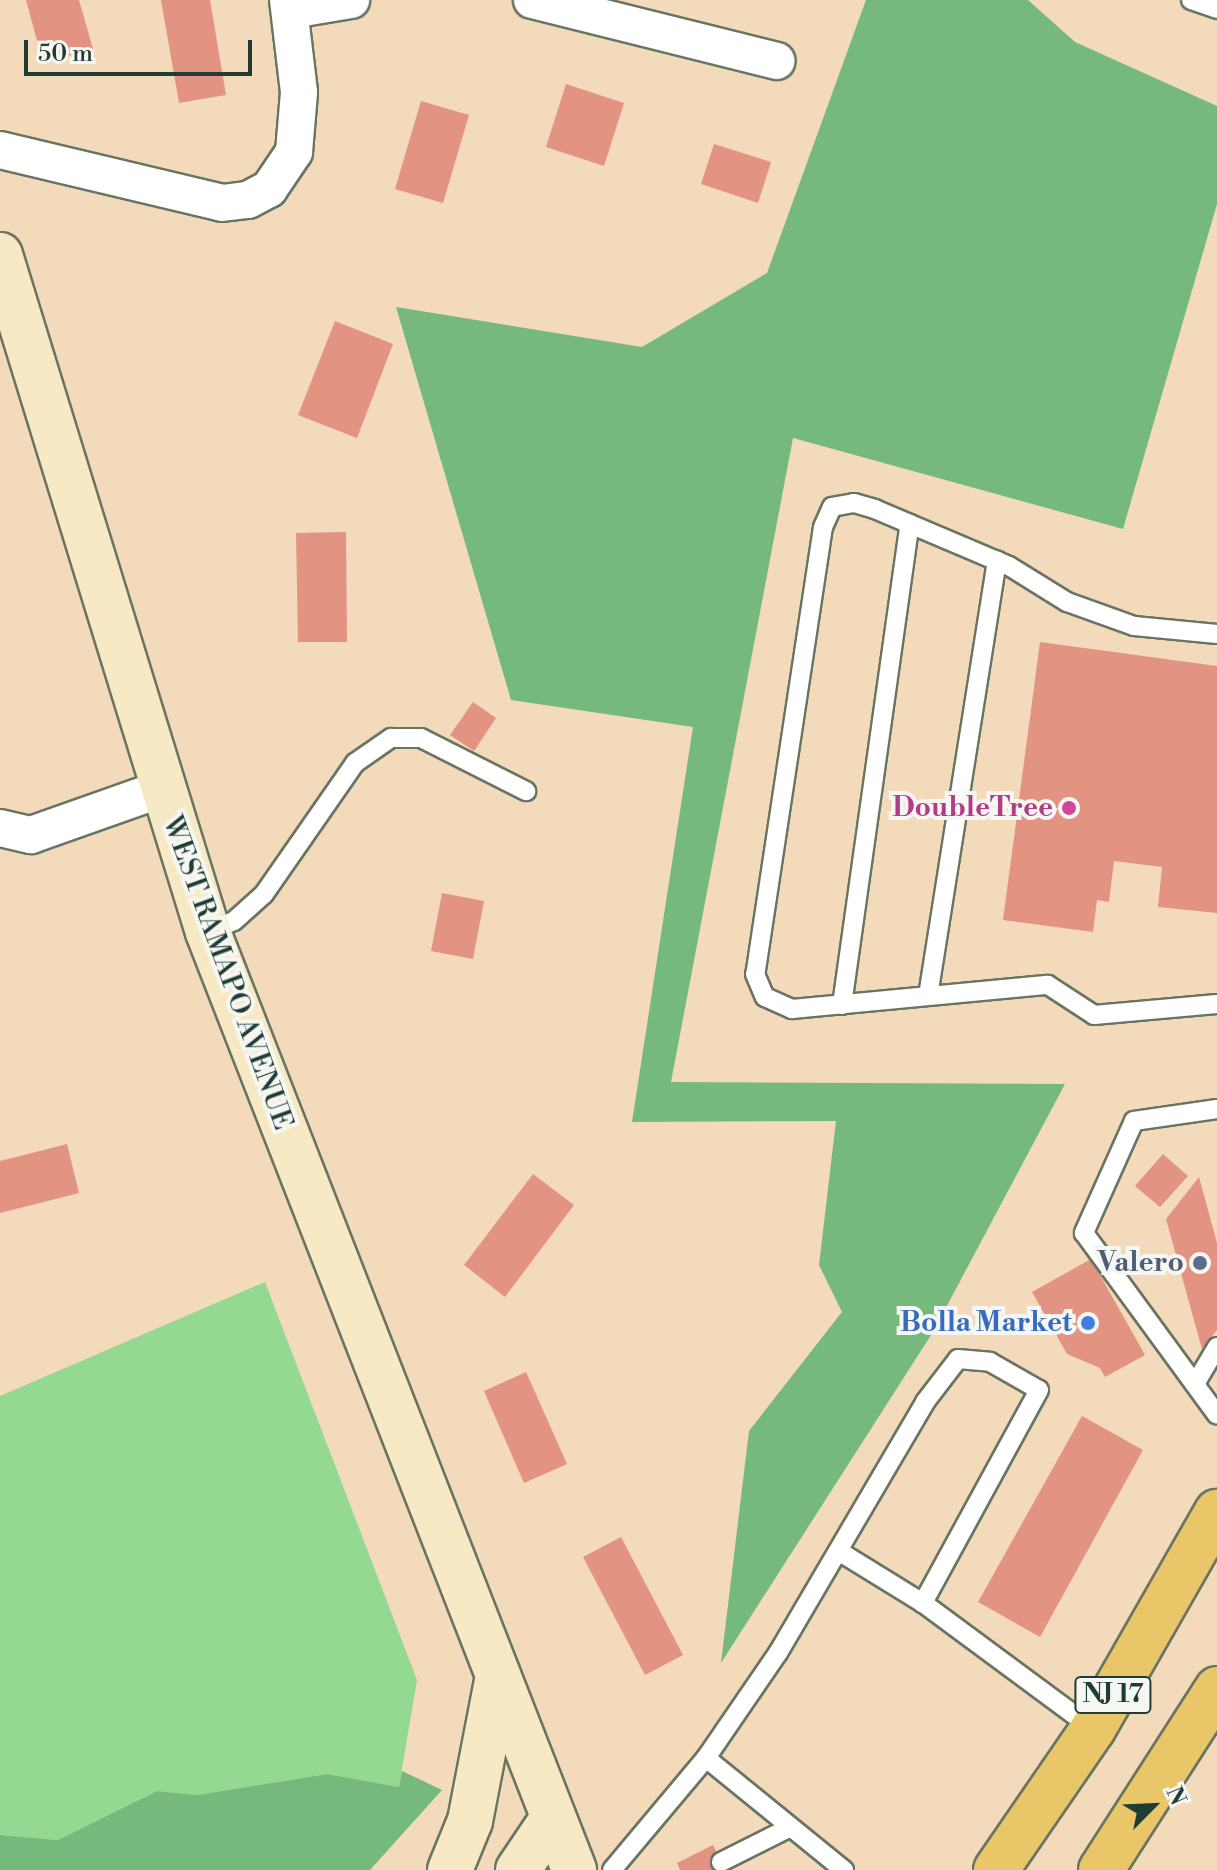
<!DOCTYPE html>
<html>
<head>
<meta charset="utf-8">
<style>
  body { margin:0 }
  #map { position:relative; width:1217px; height:1870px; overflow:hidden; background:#f2dabb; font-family:"Libre Bodoni",serif }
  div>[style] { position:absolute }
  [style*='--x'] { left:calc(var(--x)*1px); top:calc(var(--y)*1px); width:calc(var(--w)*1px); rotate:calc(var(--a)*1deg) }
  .green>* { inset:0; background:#93d992 }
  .forest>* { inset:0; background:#76b97c }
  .building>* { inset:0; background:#e39381 }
  .roads { filter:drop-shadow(2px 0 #697463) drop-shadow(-2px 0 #697463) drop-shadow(0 2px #697463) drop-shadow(0 -2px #697463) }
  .lane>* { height:18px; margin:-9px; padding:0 9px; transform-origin:9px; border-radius:9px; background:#fff }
  .street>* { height:36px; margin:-18px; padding:0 18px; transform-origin:18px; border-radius:18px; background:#fff }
  .secondary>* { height:44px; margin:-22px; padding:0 22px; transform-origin:22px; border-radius:22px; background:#f6e9c3 }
  .highway>* { height:44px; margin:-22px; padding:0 22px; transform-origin:22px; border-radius:22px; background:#e9c769 }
  .dots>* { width:22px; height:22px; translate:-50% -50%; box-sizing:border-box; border:4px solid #f6f6f2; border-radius:50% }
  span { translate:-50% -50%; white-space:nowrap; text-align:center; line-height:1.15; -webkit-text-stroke:8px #f6f6f2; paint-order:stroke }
  .shield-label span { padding:2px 6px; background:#f6f6f2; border:2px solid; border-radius:6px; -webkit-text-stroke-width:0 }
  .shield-label { font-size:26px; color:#1f3d34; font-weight:700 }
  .hotel-label { font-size:28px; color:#b23c85; font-weight:700 }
  .right { translate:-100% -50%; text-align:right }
  .street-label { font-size:28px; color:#1f3d34 }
  .service-label { font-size:28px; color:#4e5e75; font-weight:700 }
  .shop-label { font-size:28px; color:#366cbe; font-weight:700 }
  .north { position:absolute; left:1113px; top:1766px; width:80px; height:80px; -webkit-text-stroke:6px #f6f6f2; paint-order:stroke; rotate:66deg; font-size:22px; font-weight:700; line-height:32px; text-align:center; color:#1f3d34 }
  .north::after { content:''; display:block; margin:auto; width:28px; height:36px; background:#1f3d34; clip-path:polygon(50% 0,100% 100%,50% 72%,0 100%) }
  .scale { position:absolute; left:24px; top:40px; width:228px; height:36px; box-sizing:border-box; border:4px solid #1f3d34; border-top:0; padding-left:10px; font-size:24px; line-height:28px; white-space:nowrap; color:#1f3d34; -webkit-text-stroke:6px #f6f6f2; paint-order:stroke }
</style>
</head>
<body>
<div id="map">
  <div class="green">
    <div style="clip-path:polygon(265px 1282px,417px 1680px,399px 1787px,327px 1774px,197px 1795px,157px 1791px,58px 1840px,0 1835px,0 1396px)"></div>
  </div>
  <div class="forest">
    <div style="clip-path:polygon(866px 0,1028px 0,1075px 42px,1217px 106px,1217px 204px,1123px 529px,793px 438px,671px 1082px,1065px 1084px,933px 1332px,721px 1663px,749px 1431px,842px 1312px,819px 1265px,836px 1121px,632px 1122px,693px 727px,511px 700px,396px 307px,642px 347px,767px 273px)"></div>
    <div style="clip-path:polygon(402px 1771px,442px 1790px,370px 1870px,0 1870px,0 1835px,58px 1840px,157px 1791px,197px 1795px,327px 1774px,399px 1787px)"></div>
  </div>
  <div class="building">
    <div style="clip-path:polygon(26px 0,79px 0,93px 49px,43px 63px)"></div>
    <div style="clip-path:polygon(161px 0,210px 0,226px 95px,179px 103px)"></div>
    <div style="clip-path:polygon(566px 84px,624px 103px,604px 166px,546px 147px)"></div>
    <div style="clip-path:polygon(421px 101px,469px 115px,443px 203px,395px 189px)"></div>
    <div style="clip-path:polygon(714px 144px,771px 162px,758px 203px,701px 184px)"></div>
    <div style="clip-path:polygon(335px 321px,393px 344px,357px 438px,298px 415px)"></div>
    <div style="clip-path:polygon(346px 532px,347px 642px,298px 642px,296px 533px)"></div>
    <div style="clip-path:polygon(1040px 642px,1217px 666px,1217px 913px,1158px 907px,1162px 867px,1114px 861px,1109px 902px,1097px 900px,1093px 932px,1003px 920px)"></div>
    <div style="clip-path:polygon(473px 702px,496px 718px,474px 751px,450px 735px)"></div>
    <div style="clip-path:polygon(442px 893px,484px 901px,473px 959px,431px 951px)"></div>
    <div style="clip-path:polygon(67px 1144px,79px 1193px,0 1213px,0 1161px)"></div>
    <div style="clip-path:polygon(1163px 1154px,1188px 1176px,1160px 1207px,1135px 1186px)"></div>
    <div style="clip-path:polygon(533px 1174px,574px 1205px,505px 1297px,464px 1265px)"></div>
    <div style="clip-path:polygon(1199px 1177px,1217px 1243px,1217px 1330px,1202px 1349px,1166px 1219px)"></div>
    <div style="clip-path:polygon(1091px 1259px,1145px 1355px,1105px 1377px,1100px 1368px,1067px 1354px,1032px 1292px)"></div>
    <div style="clip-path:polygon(526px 1372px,567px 1464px,524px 1483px,484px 1391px)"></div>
    <div style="clip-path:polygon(1082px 1416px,1143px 1450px,1040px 1637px,978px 1602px)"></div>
    <div style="clip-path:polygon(621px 1537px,683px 1655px,645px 1675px,583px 1557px)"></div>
    <div style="clip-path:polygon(713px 1845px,725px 1870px,680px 1870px,677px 1863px)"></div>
  </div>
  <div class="roads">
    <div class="lane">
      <div style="--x:1191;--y:0;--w:28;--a:19"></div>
      <div style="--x:1217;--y:634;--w:83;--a:-174.5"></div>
      <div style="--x:1134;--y:626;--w:71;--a:-160.3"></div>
      <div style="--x:1067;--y:602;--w:68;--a:-148.2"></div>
      <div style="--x:1009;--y:566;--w:146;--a:-157"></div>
      <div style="--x:875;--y:509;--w:22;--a:-164"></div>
      <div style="--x:854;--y:503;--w:22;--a:170"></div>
      <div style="--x:832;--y:507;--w:22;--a:114"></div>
      <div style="--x:823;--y:527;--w:452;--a:98.6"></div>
      <div style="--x:755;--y:974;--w:25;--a:67"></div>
      <div style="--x:765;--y:997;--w:30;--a:24"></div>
      <div style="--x:792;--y:1009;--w:257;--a:-5.4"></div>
      <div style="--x:1048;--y:985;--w:55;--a:33.1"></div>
      <div style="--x:1094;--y:1015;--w:123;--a:-5.1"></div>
      <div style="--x:208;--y:932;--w:28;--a:-23"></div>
      <div style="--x:234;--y:921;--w:40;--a:-42"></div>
      <div style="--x:264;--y:894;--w:160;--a:-55.2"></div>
      <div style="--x:355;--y:763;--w:44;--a:-34.8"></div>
      <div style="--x:391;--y:738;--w:30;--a:0"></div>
      <div style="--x:421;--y:738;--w:118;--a:26.8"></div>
      <div style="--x:928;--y:996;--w:441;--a:-81"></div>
      <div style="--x:842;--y:1005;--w:486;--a:-82"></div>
      <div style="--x:1217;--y:1109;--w:84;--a:171.8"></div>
      <div style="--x:1134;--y:1121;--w:123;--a:114.1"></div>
      <div style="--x:1084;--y:1233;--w:225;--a:53.8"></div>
      <div style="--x:1195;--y:1384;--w:43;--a:-59.3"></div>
      <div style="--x:840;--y:1552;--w:97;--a:31.6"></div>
      <div style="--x:706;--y:1758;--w:178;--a:39.1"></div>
      <div style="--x:721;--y:1862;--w:78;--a:-26.6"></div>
      <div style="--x:612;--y:1870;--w:146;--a:-50"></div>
      <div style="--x:706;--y:1758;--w:127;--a:-55.6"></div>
      <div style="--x:778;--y:1653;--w:291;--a:-59.6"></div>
      <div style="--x:925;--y:1402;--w:54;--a:-52.5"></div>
      <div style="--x:958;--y:1359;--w:32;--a:5"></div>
      <div style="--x:990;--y:1362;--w:56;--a:29.7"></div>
      <div style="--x:1039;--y:1390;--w:243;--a:118.6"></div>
      <div style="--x:923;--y:1603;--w:212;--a:36.5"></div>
    </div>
    <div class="street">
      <div style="--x:532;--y:0;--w:252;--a:14"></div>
      <div style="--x:291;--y:10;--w:61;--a:-9.5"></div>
      <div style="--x:0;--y:150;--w:228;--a:13.4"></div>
      <div style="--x:222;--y:203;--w:26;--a:-7"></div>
      <div style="--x:248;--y:200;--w:24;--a:-28"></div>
      <div style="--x:269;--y:189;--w:45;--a:-56"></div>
      <div style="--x:294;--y:152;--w:60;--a:-85.2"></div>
      <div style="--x:299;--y:92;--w:93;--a:-96.8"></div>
      <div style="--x:0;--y:828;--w:32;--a:13"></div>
      <div style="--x:31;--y:835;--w:138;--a:-19.5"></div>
    </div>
    <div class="secondary">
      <div style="--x:0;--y:255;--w:708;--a:72.92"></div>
      <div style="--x:208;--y:932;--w:1007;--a:68.68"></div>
      <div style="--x:450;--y:1870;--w:53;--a:-67.8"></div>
      <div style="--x:470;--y:1821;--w:148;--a:-79.1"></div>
      <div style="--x:518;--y:1870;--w:63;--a:-56.1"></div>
    </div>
    <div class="highway">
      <div style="--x:996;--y:1870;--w:171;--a:-55.5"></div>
      <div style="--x:1093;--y:1729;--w:250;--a:-60.3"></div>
      <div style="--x:1101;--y:1870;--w:215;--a:-57.3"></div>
    </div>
  </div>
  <div class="dots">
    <div style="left:1069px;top:808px;background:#d1479c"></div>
    <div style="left:1200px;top:1263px;background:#5c6f8a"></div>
    <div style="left:1088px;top:1323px;background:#3f7fe0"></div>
  </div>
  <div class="shield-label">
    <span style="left:1113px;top:1695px">NJ 17</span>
  </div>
  <div class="hotel-label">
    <span class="right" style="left:1053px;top:808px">DoubleTree</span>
  </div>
  <div class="street-label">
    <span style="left:227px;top:973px;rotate:70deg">WEST RAMAPO AVENUE</span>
  </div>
  <div class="service-label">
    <span class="right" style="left:1184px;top:1263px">Valero</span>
  </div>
  <div class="shop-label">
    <span class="right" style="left:1072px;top:1323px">Bolla Market</span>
  </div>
  <div class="north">N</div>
  <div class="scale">50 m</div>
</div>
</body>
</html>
